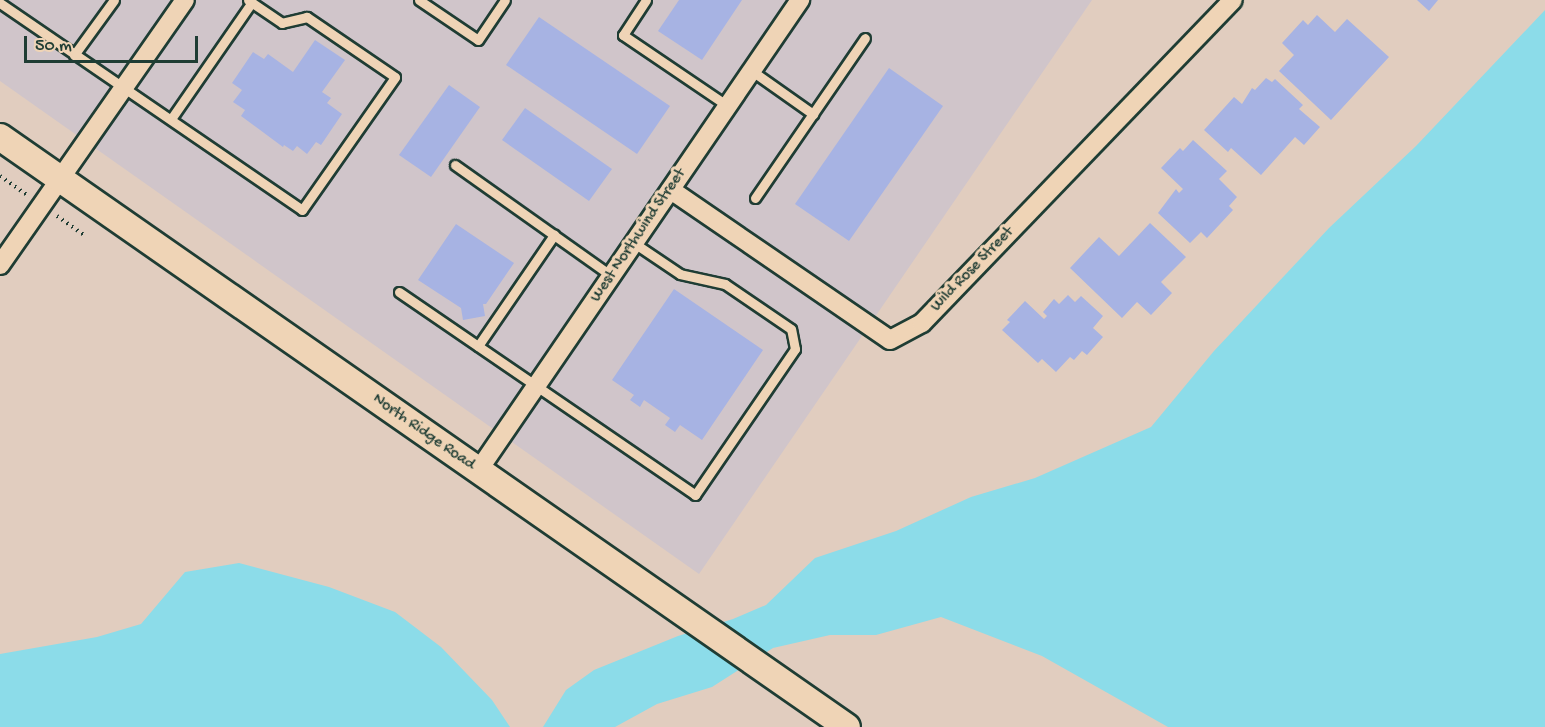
<!DOCTYPE html>
<html>
<head>
<meta charset="utf-8">
<style>
  body { margin:0 }
  #map { position:relative; width:1545px; height:727px; overflow:hidden; background:#e1cdbf; font-family:"Gochi Hand",sans-serif }
  div>[style] { position:absolute }
  [style*='--x'] { left:calc(var(--x)*1px); top:calc(var(--y)*1px); width:calc(var(--w)*1px); rotate:calc(var(--a)*1deg) }
  .built>* { inset:0; background:#d0c5ca }
  .water>* { inset:0; background:#8cdce9 }
  .building>* { inset:0; background:#a7b3e3 }
  .path>* { height:4px; margin-top:-2px; transform-origin:0; background:repeating-linear-gradient(90deg,#1f3d34 0 1.5px,transparent 0 6px) }
  .roads { filter:drop-shadow(2px 0 #1f3d34) drop-shadow(-2px 0 #1f3d34) drop-shadow(0 2px #1f3d34) drop-shadow(0 -2px #1f3d34) }
  .lane>* { height:9px; margin:-4.5px; padding:0 4.5px; transform-origin:4.5px; border-radius:4.5px; background:#efd4b6 }
  .street>* { height:18px; margin:-9px; padding:0 9px; transform-origin:9px; border-radius:9px; background:#efd4b6 }
  .secondary>* { height:26px; margin:-13px; padding:0 13px; transform-origin:13px; border-radius:13px; background:#efd4b6 }
  span { translate:-50% -50%; white-space:nowrap; text-align:center; line-height:1.15; -webkit-text-stroke:6px #efd4b6; paint-order:stroke }
  .street-label { font-size:16px; color:#1f3d34 }
  .scale { position:absolute; left:24px; top:36px; width:174px; height:27px; box-sizing:border-box; border:3px solid #1f3d34; border-top:0; padding-left:8px; font-size:18px; line-height:21px; white-space:nowrap; color:#1f3d34; -webkit-text-stroke:4px #efd4b6; paint-order:stroke }
</style>
</head>
<body>
<div id="map">
  <div class="built">
    <div style="clip-path:polygon(0 0,1092px 0,699px 574px,0 81px)"></div>
  </div>
  <div class="water">
    <div style="clip-path:polygon(1545px 10px,1545px 727px,1168px 727px,1042px 656px,941px 617px,876px 635px,830px 635px,773px 648px,712px 687px,657px 704px,615px 727px,543px 727px,566px 690px,594px 670px,678px 636px,733px 619px,766px 605px,815px 558px,896px 531px,971px 497px,1035px 478px,1151px 427px,1214px 351px,1329px 228px,1416px 146px)"></div>
    <div style="clip-path:polygon(239px 563px,329px 587px,395px 612px,441px 647px,492px 700px,510px 727px,0 727px,0 654px,97px 637px,141px 624px,185px 572px)"></div>
  </div>
  <div class="building">
    <div style="clip-path:polygon(679px 0,742px 0,702px 60px,658px 31px)"></div>
    <div style="clip-path:polygon(1417px 0,1438px 0,1429px 11px)"></div>
    <div style="clip-path:polygon(1317px 15px,1335px 32px,1347px 19px,1389px 57px,1331px 120px,1279px 71px,1294px 55px,1282px 43px,1303px 20px,1308px 25px)"></div>
    <div style="clip-path:polygon(539px 17px,670px 106px,637px 154px,506px 65px)"></div>
    <div style="clip-path:polygon(315px 40px,345px 60px,322px 92px,331px 98px,327px 103px,342px 114px,321px 145px,316px 142px,307px 154px,297px 146px,293px 151px,284px 145px,283px 147px,241px 116px,245px 110px,233px 102px,242px 90px,232px 83px,253px 52px,264px 59px,268px 54px,293px 72px)"></div>
    <div style="clip-path:polygon(889px 68px,943px 106px,849px 241px,795px 204px)"></div>
    <div style="clip-path:polygon(1266px 78px,1272px 82px,1275px 79px,1303px 105px,1299px 109px,1320px 127px,1304px 145px,1295px 137px,1261px 175px,1231px 148px,1228px 152px,1204px 130px,1234px 97px,1242px 104px,1252px 88px,1255px 90px)"></div>
    <div style="clip-path:polygon(449px 85px,480px 107px,431px 177px,399px 155px)"></div>
    <div style="clip-path:polygon(525px 108px,612px 169px,589px 201px,502px 140px)"></div>
    <div style="clip-path:polygon(1193px 140px,1227px 171px,1219px 179px,1237px 197px,1229px 206px,1233px 210px,1207px 238px,1201px 232px,1190px 243px,1158px 213px,1176px 189px,1179px 193px,1183px 189px,1161px 168px,1180px 148px,1183px 151px)"></div>
    <div style="clip-path:polygon(1150px 223px,1186px 257px,1161px 282px,1172px 293px,1151px 315px,1137px 302px,1122px 318px,1070px 268px,1099px 237px,1119px 256px)"></div>
    <div style="clip-path:polygon(456px 224px,514px 263px,486px 304px,483px 304px,485px 316px,463px 320px,461px 308px,418px 280px)"></div>
    <div style="clip-path:polygon(674px 289px,763px 350px,702px 440px,680px 425px,675px 432px,665px 425px,670px 418px,644px 400px,640px 407px,630px 400px,634px 395px,612px 380px)"></div>
    <div style="clip-path:polygon(1068px 295px,1075px 302px,1081px 296px,1103px 316px,1093px 328px,1103px 337px,1087px 355px,1082px 351px,1074px 360px,1070px 357px,1056px 372px,1042px 359px,1038px 363px,1002px 330px,1010px 322px,1007px 320px,1025px 301px,1044px 319px,1047px 316px,1043px 312px,1054px 299px,1059px 304px)"></div>
  </div>
  <div class="path">
    <div style="--x:0;--y:176;--w:32;--a:35"></div>
    <div style="--x:57;--y:216;--w:35;--a:35"></div>
  </div>
  <div class="roads">
    <div class="lane">
      <div style="--x:419;--y:0;--w:71;--a:34.1"></div>
      <div style="--x:478;--y:40;--w:48;--a:-56"></div>
      <div style="--x:646;--y:0;--w:42;--a:123.3"></div>
      <div style="--x:623;--y:35;--w:127;--a:34.1"></div>
      <div style="--x:0;--y:3;--w:366;--a:34.4"></div>
      <div style="--x:302;--y:210;--w:162;--a:-55"></div>
      <div style="--x:395;--y:77;--w:107;--a:-145.7"></div>
      <div style="--x:307;--y:17;--w:26;--a:167"></div>
      <div style="--x:282;--y:23;--w:41;--a:-145.9"></div>
      <div style="--x:74;--y:55;--w:68;--a:-54"></div>
      <div style="--x:752;--y:71;--w:75;--a:35.2"></div>
      <div style="--x:171;--y:119;--w:142;--a:-55.3"></div>
      <div style="--x:455;--y:165;--w:192;--a:35.3"></div>
      <div style="--x:755;--y:198;--w:194;--a:-55.5"></div>
      <div style="--x:399;--y:292;--w:359;--a:34.4"></div>
      <div style="--x:695;--y:495;--w:177;--a:-55.6"></div>
      <div style="--x:795;--y:349;--w:20;--a:-101"></div>
      <div style="--x:791;--y:329;--w:80;--a:-145.7"></div>
      <div style="--x:725;--y:284;--w:46;--a:-167.5"></div>
      <div style="--x:680;--y:274;--w:55;--a:-146"></div>
      <div style="--x:478;--y:346;--w:135;--a:-55.6"></div>
    </div>
    <div class="street">
      <div style="--x:671;--y:190;--w:265;--a:34.4"></div>
      <div style="--x:890;--y:340;--w:36;--a:-28"></div>
      <div style="--x:922;--y:323;--w:448;--a:-46.1"></div>
      <div style="--x:0;--y:265;--w:323;--a:-55.1"></div>
      <div style="--x:478;--y:471;--w:571;--a:-55.64"></div>
    </div>
    <div class="secondary">
      <div style="--x:0;--y:137;--w:1032;--a:34.86"></div>
    </div>
  </div>
  <div class="street-label">
    <span style="left:639px;top:236px;rotate:-56deg">West Northwind Street</span>
    <span style="left:973px;top:270px;rotate:-46deg">Wild Rose Street</span>
    <span style="left:423px;top:433px;rotate:35deg">North Ridge Road</span>
  </div>
  <div class="scale">50 m</div>
</div>
</body>
</html>
